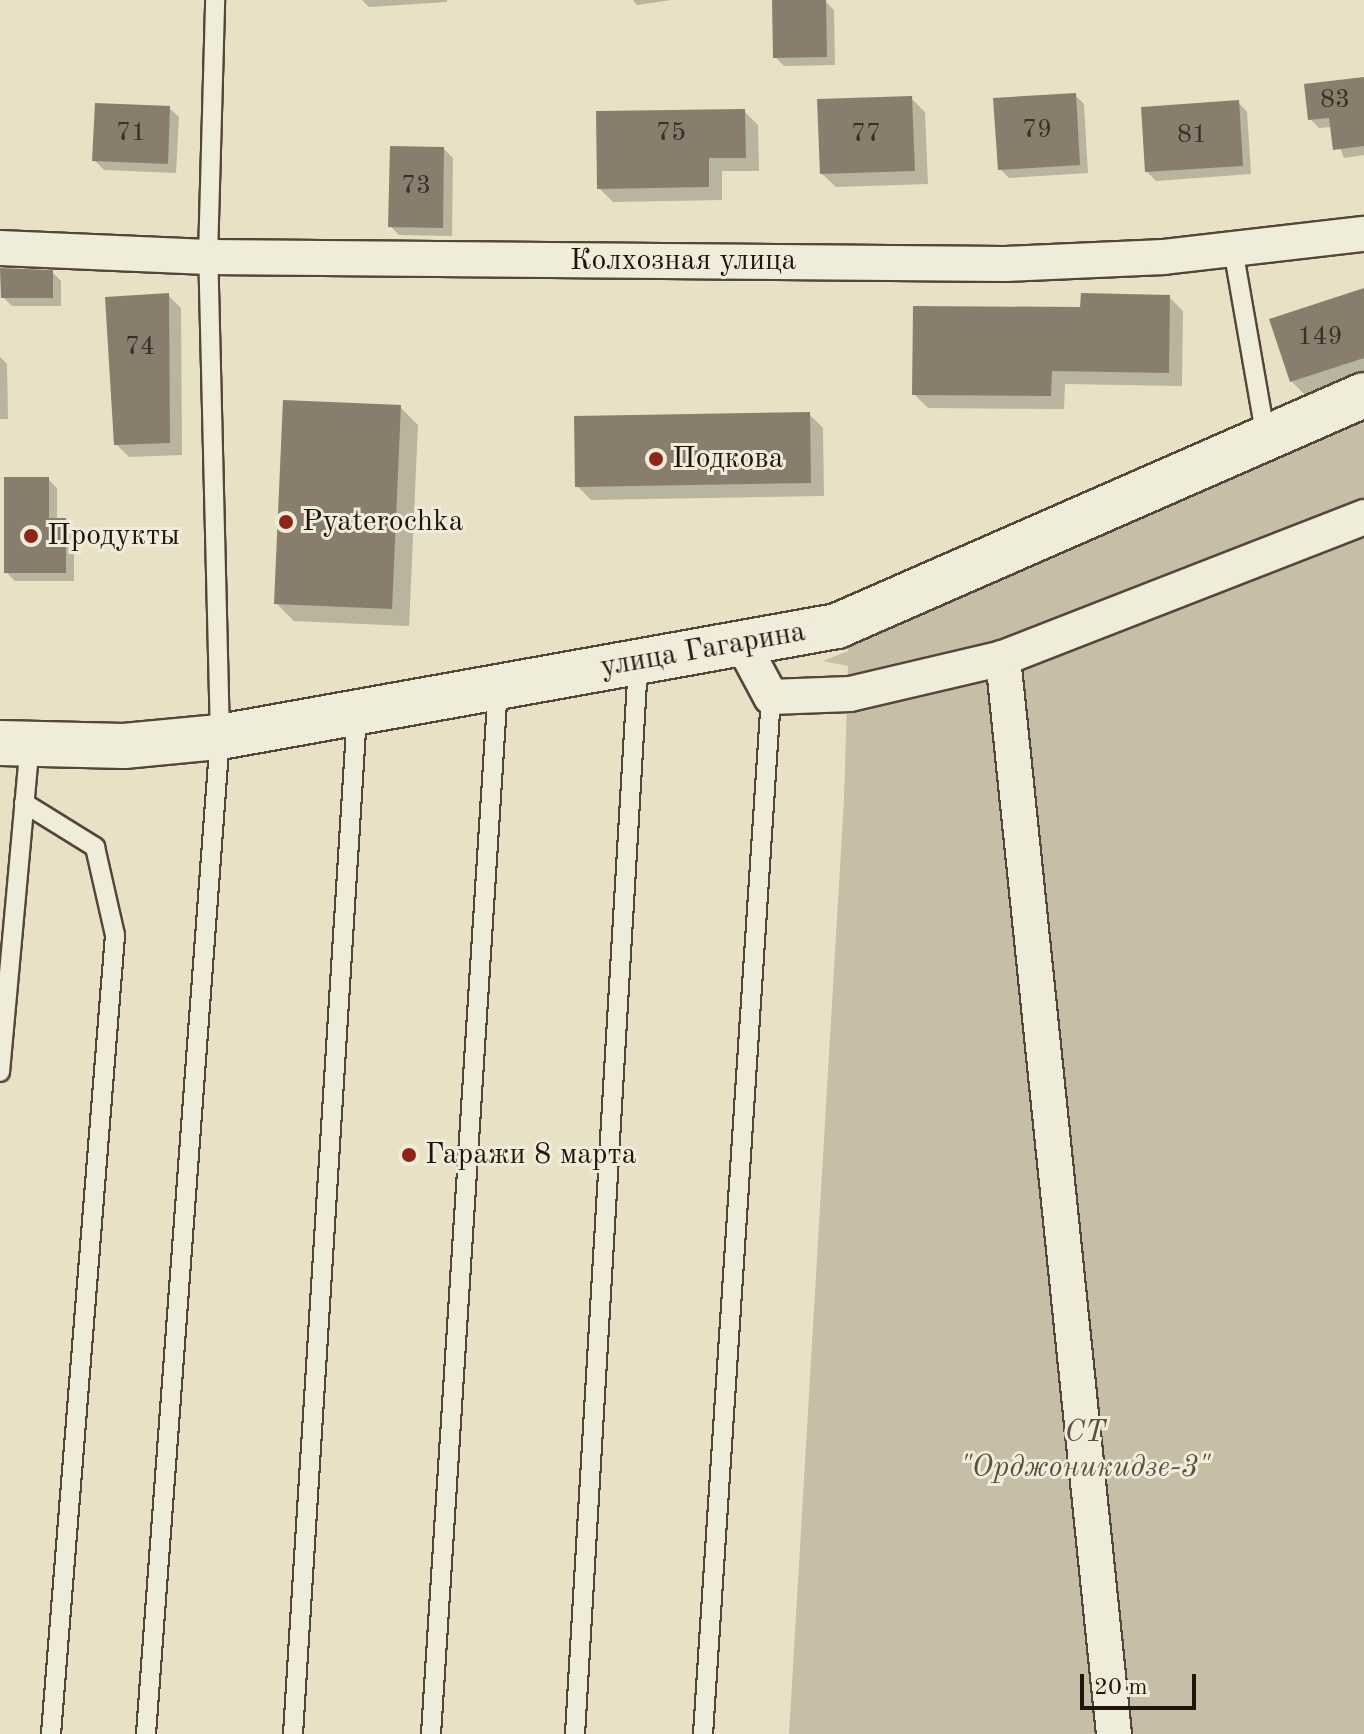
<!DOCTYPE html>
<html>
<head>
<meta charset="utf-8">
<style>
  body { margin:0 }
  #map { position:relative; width:1364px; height:1734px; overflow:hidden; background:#e8e1c6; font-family:"Old Standard TT",serif }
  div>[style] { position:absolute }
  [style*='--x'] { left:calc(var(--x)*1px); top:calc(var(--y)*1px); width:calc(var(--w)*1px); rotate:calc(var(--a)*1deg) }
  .green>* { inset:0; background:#c6bea6 }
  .shadow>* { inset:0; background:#0003 }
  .building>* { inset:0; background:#897e6d }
  .roads { filter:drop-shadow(2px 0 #54463a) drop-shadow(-2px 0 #54463a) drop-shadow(0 2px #54463a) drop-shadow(0 -2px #54463a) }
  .lane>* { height:18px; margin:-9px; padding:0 9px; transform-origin:9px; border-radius:9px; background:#f0ecda }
  .street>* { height:34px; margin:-17px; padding:0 17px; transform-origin:17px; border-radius:17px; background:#f0ecda }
  .secondary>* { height:44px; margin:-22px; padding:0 22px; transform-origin:22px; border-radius:22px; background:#f0ecda }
  .dots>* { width:22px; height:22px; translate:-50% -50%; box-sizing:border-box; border:4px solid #f0ecda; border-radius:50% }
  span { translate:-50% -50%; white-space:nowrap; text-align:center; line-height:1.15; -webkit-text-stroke:6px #f0ecda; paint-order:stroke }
  .number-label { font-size:26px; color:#3c2e24 }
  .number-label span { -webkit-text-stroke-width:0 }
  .street-label { font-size:30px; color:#22130c }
  .poi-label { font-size:30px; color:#22130c }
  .left { translate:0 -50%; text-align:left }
  .park-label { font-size:30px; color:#5b4f42; font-style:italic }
  .scale { position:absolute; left:1080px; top:1674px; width:116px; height:36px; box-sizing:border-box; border:4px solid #22130c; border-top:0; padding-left:10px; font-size:24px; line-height:28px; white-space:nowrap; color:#22130c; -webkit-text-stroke:6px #f0ecda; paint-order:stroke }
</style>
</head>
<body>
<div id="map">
  <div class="green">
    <div style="clip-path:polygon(1364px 408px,1364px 1734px,789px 1734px,844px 799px,848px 666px,823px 661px,848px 651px,849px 634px)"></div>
  </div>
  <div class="shadow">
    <div style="clip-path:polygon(362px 0,447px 0,447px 2px,369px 7px)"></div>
    <div style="clip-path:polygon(633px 0,671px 0,637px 5px)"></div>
    <div style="clip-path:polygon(825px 1px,834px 10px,835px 65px,784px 66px,775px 57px)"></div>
    <div style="clip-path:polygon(1364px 79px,1364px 155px,1344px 158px,1332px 127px,1319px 128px,1310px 119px)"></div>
    <div style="clip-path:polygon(1075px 95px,1084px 104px,1088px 173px,1009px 178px,1000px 169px)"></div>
    <div style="clip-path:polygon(911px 98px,925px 112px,928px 184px,836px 187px,822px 174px)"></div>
    <div style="clip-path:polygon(1238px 102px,1247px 112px,1251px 174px,1156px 181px,1147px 172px)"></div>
    <div style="clip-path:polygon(169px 108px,179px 117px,176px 173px,104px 170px,94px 160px)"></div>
    <div style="clip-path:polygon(744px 111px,758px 125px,759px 171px,722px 171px,722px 200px,613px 202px,599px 188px)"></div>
    <div style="clip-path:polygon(444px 149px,453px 158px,452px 236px,399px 235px,390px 226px)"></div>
    <div style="clip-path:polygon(52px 272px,61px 281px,61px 306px,12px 306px,3px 297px)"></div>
    <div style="clip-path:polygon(1364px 290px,1364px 375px,1305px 395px,1291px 381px)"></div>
    <div style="clip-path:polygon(168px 295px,181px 308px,182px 455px,129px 457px,116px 444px)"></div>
    <div style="clip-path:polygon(1169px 297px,1183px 311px,1182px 386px,1065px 384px,1064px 409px,928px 408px,914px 394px,1082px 310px)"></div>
    <div style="clip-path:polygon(0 357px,7px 364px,8px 419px,0 419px)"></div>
    <div style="clip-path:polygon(400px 407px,418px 425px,409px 626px,294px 621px,276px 603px)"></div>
    <div style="clip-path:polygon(809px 414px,823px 428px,824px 496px,591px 500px,577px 486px)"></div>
    <div style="clip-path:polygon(48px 479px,57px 488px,57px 520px,74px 529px,74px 581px,15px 581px,6px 572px)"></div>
  </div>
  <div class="building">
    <div style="clip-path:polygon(772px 0,826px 0,827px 57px,773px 58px)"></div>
    <div style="clip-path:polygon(1364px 77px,1364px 146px,1333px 150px,1329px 118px,1308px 120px,1304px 84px)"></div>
    <div style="clip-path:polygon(1076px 93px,1080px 165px,998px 170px,993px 98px)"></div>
    <div style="clip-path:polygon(912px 96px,915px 171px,820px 174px,817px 99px)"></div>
    <div style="clip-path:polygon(1239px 100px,1243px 166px,1145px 172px,1141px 107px)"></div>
    <div style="clip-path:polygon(95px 103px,170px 106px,168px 164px,92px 161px)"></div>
    <div style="clip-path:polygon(745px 109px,746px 158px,709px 158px,709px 187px,597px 189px,596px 111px)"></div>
    <div style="clip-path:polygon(390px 146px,444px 147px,443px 228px,388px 227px)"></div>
    <div style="clip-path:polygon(0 268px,53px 270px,53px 298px,1px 298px)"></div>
    <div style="clip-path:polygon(1364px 288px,1364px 358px,1290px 382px,1269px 319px)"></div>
    <div style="clip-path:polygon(169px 293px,170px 443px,114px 445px,105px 297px)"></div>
    <div style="clip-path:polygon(1081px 293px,1170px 295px,1169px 373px,1052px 371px,1051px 396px,912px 395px,913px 306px,1080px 307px)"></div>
    <div style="clip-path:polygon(283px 400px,401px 405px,392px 609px,274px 604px)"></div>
    <div style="clip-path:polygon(810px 412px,811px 483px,575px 487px,574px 416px)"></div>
    <div style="clip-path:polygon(4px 477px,49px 477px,49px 518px,66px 518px,66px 573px,4px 573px)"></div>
  </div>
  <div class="roads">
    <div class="lane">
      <div style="--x:1233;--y:249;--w:192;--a:80.1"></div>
      <div style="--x:24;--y:803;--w:84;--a:31.8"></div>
      <div style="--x:95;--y:847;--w:90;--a:77.2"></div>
      <div style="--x:115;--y:935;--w:802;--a:94.58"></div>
      <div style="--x:0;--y:1072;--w:328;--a:-84.8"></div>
      <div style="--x:146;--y:1734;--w:1000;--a:-85.76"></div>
      <div style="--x:220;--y:737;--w:480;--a:-91.4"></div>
      <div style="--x:208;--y:257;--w:257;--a:-88.4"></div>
      <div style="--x:293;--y:1734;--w:1023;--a:-86.41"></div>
      <div style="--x:431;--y:1734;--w:1049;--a:-86.34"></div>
      <div style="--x:575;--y:1734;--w:1073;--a:-86.63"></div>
      <div style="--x:703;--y:1734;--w:1039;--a:-86.25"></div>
    </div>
    <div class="street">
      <div style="--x:0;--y:248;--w:208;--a:2.5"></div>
      <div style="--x:208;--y:257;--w:797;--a:0.5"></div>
      <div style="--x:1005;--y:264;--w:159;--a:-2.5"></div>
      <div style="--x:1164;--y:257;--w:201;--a:-6.6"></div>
      <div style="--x:742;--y:643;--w:61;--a:61.8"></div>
      <div style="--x:771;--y:697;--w:79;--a:-2.2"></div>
      <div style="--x:850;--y:694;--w:157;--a:-13.2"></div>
      <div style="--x:1114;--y:1734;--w:1082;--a:-95.89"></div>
      <div style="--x:1003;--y:658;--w:388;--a:-21.3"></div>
    </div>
    <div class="secondary">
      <div style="--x:0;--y:743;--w:124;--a:1.4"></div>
      <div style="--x:124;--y:746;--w:96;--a:-5.4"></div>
      <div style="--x:220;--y:737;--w:627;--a:-10.2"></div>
      <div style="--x:837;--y:626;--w:575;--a:-23.67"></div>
    </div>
  </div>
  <div class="dots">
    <div style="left:656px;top:459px;background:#8f2418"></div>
    <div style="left:286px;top:522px;background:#8f2418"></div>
    <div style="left:31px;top:536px;background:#8f2418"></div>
    <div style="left:409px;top:1155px;background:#8f2418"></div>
  </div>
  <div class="number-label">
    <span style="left:1335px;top:101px">83</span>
    <span style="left:1037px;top:131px">79</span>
    <span style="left:131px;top:134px">71</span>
    <span style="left:671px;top:134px">75</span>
    <span style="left:866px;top:135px">77</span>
    <span style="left:1192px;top:136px">81</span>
    <span style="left:416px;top:187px">73</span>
    <span style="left:1320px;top:338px">149</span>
    <span style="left:140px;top:348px">74</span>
  </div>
  <div class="street-label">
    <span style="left:683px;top:261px">Колхозная улица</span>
    <span style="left:703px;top:650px;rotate:-10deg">улица Гагарина</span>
  </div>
  <div class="poi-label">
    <span class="left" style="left:672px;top:459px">Подкова</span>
    <span class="left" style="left:302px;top:522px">Pyaterochka</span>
    <span class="left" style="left:47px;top:536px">Продукты</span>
    <span class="left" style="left:425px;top:1155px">Гаражи 8 марта</span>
  </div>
  <div class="park-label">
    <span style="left:1085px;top:1450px">СТ<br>"Орджоникидзе-3"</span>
  </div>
  <div class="scale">20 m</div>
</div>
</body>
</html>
